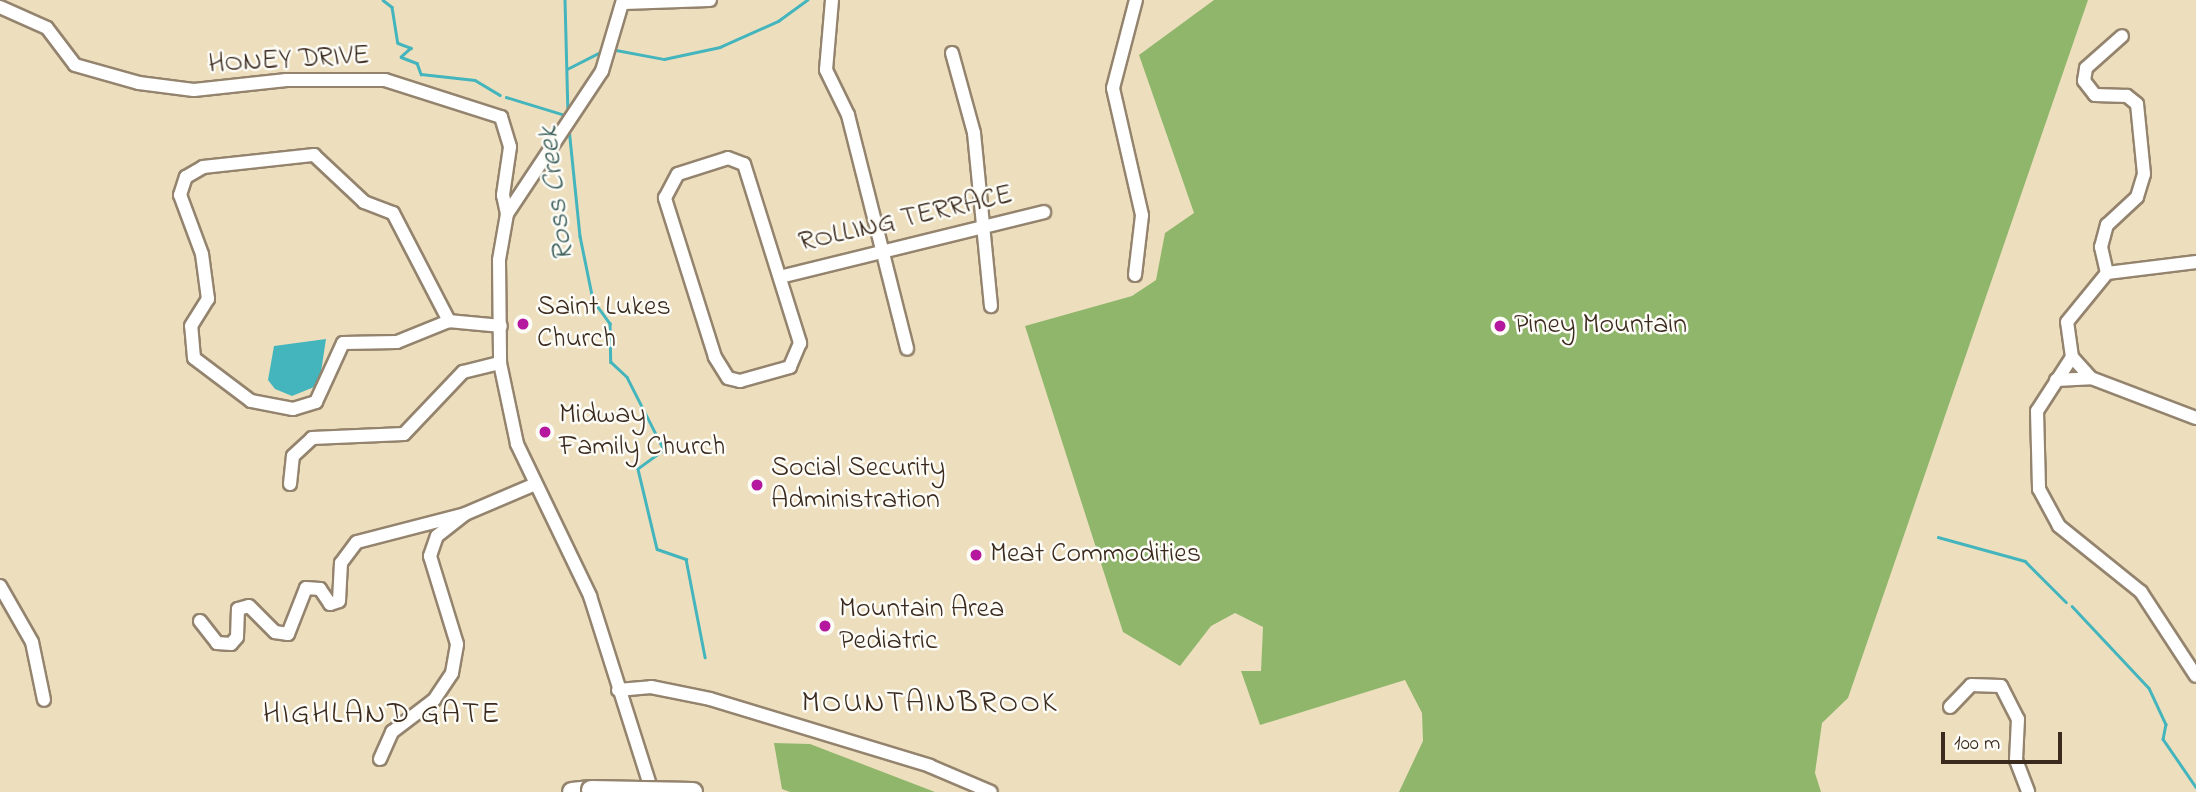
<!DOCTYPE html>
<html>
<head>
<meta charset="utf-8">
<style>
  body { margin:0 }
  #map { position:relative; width:2196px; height:792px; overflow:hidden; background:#eddfbe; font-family:"Indie Flower",sans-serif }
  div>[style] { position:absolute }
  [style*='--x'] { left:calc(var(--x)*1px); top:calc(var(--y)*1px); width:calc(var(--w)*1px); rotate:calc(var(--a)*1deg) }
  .forest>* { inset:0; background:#90b66c }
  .water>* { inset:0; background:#45b5bd }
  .stream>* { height:2.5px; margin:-1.25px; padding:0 1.25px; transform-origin:1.25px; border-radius:1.25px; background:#45b5bd }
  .roads { filter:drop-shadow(2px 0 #94846e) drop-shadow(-2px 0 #94846e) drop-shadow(0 2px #94846e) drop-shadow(0 -2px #94846e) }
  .minor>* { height:12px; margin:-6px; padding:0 6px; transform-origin:6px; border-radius:6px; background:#fff }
  .highway>* { height:18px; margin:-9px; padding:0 9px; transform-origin:9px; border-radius:9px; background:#fff }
  .bridges { filter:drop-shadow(2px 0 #94846e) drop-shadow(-2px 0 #94846e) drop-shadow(0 2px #94846e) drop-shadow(0 -2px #94846e) }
  .highway-bridge>* { height:18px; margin:-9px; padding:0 9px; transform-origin:9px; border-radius:9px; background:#fff }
  .dots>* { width:19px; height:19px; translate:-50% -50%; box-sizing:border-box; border:4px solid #fdfcf7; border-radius:50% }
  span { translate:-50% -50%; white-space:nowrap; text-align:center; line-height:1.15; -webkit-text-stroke:5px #fdfcf7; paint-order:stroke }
  .street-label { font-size:28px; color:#3b2a1e }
  .poi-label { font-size:28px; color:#3b2a1e }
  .left { translate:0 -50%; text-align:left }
  .water-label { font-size:30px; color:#3f625e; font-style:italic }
  .neighbourhood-label { font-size:30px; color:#3b2a1e; letter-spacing:2px }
  .scale { position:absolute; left:1941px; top:732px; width:121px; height:32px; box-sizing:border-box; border:4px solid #3b2a1e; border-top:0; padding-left:9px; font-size:21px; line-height:24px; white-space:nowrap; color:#3b2a1e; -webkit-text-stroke:5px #fdfcf7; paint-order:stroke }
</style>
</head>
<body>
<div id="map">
  <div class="forest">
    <div style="clip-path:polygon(1214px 0,2088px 0,1848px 698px,1822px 723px,1815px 773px,1821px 792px,1399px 792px,1423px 741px,1422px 713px,1405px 680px,1260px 725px,1241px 671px,1261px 671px,1263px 627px,1235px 613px,1211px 626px,1180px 666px,1123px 632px,1025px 326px,1132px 296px,1156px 280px,1165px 233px,1194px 213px,1139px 55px)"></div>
    <div style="clip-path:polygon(774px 743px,810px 744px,935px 792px,790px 792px,782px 789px)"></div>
  </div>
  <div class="water">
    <div style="clip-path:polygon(326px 339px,319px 385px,292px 396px,275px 389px,268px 380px,274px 346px)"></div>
  </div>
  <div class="stream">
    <div style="--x:383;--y:0;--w:11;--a:38"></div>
    <div style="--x:392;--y:7;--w:36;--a:81"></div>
    <div style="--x:398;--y:43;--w:14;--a:21"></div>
    <div style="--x:411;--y:48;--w:13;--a:138"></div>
    <div style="--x:401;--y:57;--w:17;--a:21"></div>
    <div style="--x:417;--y:63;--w:12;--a:70"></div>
    <div style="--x:421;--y:74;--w:54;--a:6.3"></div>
    <div style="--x:475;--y:80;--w:29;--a:31"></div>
    <div style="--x:565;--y:0;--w:111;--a:88.5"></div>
    <div style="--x:616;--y:50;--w:49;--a:10.6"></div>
    <div style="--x:664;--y:59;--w:57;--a:-12.1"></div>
    <div style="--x:720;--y:47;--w:64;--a:-24.1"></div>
    <div style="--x:778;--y:21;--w:36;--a:-36"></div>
    <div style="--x:567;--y:69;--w:39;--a:-27"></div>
    <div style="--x:506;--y:97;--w:65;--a:17"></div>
    <div style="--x:569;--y:128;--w:109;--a:84.2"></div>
    <div style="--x:580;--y:236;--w:65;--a:78.5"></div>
    <div style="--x:593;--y:300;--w:29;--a:54"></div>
    <div style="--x:610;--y:323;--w:39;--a:89"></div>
    <div style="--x:611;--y:362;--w:22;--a:43"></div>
    <div style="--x:627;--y:377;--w:82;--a:63.1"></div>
    <div style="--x:664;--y:450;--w:32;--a:144"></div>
    <div style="--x:638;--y:469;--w:82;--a:76.6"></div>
    <div style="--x:657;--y:549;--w:31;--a:19"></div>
    <div style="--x:686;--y:559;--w:100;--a:79"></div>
    <div style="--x:1938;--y:537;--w:90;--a:15.4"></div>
    <div style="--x:2025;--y:561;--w:58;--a:45"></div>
    <div style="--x:2072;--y:606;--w:112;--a:46.8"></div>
    <div style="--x:2149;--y:688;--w:40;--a:65"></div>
    <div style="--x:2166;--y:724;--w:15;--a:101"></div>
    <div style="--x:2163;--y:739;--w:58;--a:55.5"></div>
  </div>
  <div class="roads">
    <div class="minor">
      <div style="--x:623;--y:0;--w:74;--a:106.5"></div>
      <div style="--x:602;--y:71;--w:172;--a:123.6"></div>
      <div style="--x:507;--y:214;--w:47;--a:99.9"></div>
      <div style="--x:499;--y:260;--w:103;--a:89.4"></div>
      <div style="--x:500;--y:363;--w:83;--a:78.1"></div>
      <div style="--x:517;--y:444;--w:169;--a:64.3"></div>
      <div style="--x:590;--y:596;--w:206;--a:72.4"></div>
      <div style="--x:832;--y:0;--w:70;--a:94.9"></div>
      <div style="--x:826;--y:70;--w:50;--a:63.9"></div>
      <div style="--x:848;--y:115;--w:241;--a:75.8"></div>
      <div style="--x:623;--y:3;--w:87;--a:-2"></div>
      <div style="--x:0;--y:7;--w:51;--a:24.1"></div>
      <div style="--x:47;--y:28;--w:46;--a:52.9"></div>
      <div style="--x:75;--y:65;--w:66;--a:15.7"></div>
      <div style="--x:139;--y:83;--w:55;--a:7.3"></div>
      <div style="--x:194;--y:90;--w:93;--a:-6.2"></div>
      <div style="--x:286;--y:80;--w:99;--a:0"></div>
      <div style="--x:385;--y:80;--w:122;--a:17.7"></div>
      <div style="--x:501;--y:117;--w:31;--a:73"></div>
      <div style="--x:510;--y:147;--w:49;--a:98.3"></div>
      <div style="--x:503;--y:195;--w:19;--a:78"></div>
      <div style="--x:952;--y:53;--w:83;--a:74.6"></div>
      <div style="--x:974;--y:133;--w:174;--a:84.4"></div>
      <div style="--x:314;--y:155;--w:69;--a:43.2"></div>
      <div style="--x:364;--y:202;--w:31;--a:21"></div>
      <div style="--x:393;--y:213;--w:122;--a:62.6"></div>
      <div style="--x:449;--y:321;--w:56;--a:158"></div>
      <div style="--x:397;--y:342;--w:54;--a:178.9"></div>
      <div style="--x:343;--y:343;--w:65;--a:114.6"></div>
      <div style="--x:316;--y:402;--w:24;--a:163"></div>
      <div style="--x:293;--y:409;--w:43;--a:-169.2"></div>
      <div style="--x:251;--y:401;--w:71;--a:-143"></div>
      <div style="--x:194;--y:358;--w:32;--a:-95"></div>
      <div style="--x:191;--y:326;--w:32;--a:-58"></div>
      <div style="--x:208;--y:299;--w:45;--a:-97.6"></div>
      <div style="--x:202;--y:254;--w:63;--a:-110.4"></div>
      <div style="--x:180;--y:195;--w:19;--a:-72"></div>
      <div style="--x:186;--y:177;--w:20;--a:-30"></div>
      <div style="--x:203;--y:167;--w:112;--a:-6.2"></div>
      <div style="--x:728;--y:158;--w:17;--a:21"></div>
      <div style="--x:744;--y:164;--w:188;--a:72.6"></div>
      <div style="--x:800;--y:343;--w:26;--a:113"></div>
      <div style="--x:790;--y:367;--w:52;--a:164.4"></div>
      <div style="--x:740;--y:381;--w:12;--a:-166"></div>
      <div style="--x:728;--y:378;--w:25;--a:-122"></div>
      <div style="--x:715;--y:357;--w:167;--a:-107.5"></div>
      <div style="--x:665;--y:198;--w:27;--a:-62"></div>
      <div style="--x:678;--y:174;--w:52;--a:-17.7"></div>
      <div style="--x:2107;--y:273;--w:90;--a:-7"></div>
      <div style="--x:1135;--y:275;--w:60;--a:-83.3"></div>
      <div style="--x:1142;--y:215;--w:130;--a:-102.9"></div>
      <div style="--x:1113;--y:88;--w:91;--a:-75.4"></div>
      <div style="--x:780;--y:277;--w:272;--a:-13.8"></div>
      <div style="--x:449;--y:321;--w:52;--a:5.5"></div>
      <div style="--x:2072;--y:357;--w:35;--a:-98"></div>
      <div style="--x:2067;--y:322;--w:63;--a:-50.8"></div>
      <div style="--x:2107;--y:273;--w:27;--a:-103"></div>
      <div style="--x:2101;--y:247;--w:23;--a:-75"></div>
      <div style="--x:2107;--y:225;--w:41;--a:-43"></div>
      <div style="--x:2137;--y:197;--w:24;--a:-73"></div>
      <div style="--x:2144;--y:174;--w:70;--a:-95.7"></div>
      <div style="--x:2137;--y:104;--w:13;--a:-141"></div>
      <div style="--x:2127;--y:96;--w:32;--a:-178"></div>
      <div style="--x:2095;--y:95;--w:18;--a:-128"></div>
      <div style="--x:2084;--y:81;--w:13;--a:-81"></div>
      <div style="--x:2086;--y:68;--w:48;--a:-41.6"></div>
      <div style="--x:2072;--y:357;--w:64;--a:122.9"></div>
      <div style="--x:2037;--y:411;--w:78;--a:88.5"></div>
      <div style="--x:2039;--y:489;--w:42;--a:61.6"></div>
      <div style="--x:2059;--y:526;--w:105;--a:38.8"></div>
      <div style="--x:2141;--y:592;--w:100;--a:56.8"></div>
      <div style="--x:2091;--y:378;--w:112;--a:20.9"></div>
      <div style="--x:2056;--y:380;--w:35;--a:-3"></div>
      <div style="--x:2091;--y:378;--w:28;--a:-132"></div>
      <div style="--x:290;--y:484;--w:28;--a:-84"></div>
      <div style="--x:293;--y:456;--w:26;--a:-43"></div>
      <div style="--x:312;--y:438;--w:92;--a:-2.5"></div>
      <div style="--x:404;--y:434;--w:86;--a:-46.4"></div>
      <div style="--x:463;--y:372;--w:38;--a:-14"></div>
      <div style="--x:0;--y:586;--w:64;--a:60.3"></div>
      <div style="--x:32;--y:642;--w:59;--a:78.3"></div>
      <div style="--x:200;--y:621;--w:28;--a:52"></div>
      <div style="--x:217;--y:643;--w:14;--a:4"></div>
      <div style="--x:231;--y:644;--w:9;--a:-49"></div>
      <div style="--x:237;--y:637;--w:28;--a:-88"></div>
      <div style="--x:238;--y:609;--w:11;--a:-15"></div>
      <div style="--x:249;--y:606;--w:37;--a:45"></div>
      <div style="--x:275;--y:632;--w:13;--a:9"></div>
      <div style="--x:288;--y:634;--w:49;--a:-68.6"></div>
      <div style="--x:306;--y:588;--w:14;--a:4"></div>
      <div style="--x:320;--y:589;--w:18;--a:56"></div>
      <div style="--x:330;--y:604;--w:9;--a:-18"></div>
      <div style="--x:339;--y:601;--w:38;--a:-87"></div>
      <div style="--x:341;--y:563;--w:26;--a:-53"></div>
      <div style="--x:357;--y:542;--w:112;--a:-14.5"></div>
      <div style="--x:465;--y:514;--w:74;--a:-23.1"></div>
      <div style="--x:618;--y:690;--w:33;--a:-5"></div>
      <div style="--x:651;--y:687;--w:60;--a:11.5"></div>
      <div style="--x:710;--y:699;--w:230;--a:16.9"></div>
      <div style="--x:930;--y:766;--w:66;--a:23.1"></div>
      <div style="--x:1950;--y:707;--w:30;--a:-46"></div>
      <div style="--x:1971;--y:685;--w:30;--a:2"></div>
      <div style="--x:2001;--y:686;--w:37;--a:63"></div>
      <div style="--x:2018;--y:719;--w:41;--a:92.8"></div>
      <div style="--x:2016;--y:760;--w:34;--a:69"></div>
      <div style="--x:380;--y:759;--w:30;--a:-66"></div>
      <div style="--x:392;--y:732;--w:53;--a:-37.3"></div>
      <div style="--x:434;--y:700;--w:32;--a:-56"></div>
      <div style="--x:452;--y:673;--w:29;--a:-80"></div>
      <div style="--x:457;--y:644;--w:92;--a:-107.1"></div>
      <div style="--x:430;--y:556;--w:21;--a:-71"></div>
      <div style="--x:437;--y:536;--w:34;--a:-38"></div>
    </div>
    <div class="highway">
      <div style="--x:572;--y:792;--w:19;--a:-6"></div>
    </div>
  </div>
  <div class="bridges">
    <div class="highway-bridge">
      <div style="--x:591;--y:790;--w:102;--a:1.1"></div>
    </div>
  </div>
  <div class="dots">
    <div style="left:523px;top:324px;background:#b5179e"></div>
    <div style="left:1500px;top:326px;background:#b5179e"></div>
    <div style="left:545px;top:432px;background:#b5179e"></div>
    <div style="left:757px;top:485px;background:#b5179e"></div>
    <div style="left:976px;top:555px;background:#b5179e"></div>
    <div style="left:825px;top:626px;background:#b5179e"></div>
  </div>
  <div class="street-label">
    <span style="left:289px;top:61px;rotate:-3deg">HONEY DRIVE</span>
    <span style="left:906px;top:220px;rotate:-13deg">ROLLING TERRACE</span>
  </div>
  <div class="poi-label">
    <span class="left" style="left:537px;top:324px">Saint Lukes<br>Church</span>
    <span class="left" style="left:1514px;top:326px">Piney Mountain</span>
    <span class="left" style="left:559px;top:432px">Midway<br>Family Church</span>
    <span class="left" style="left:771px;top:485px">Social Security<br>Administration</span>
    <span class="left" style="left:990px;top:555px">Meat Commodities</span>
    <span class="left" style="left:839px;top:626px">Mountain Area<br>Pediatric</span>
  </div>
  <div class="water-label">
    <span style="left:557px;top:194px;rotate:-97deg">Ross Creek</span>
  </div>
  <div class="neighbourhood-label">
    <span style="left:930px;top:704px">MOUNTAINBROOK</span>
    <span style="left:382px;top:715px">HIGHLAND GATE</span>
  </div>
  <div class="scale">100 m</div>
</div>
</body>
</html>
